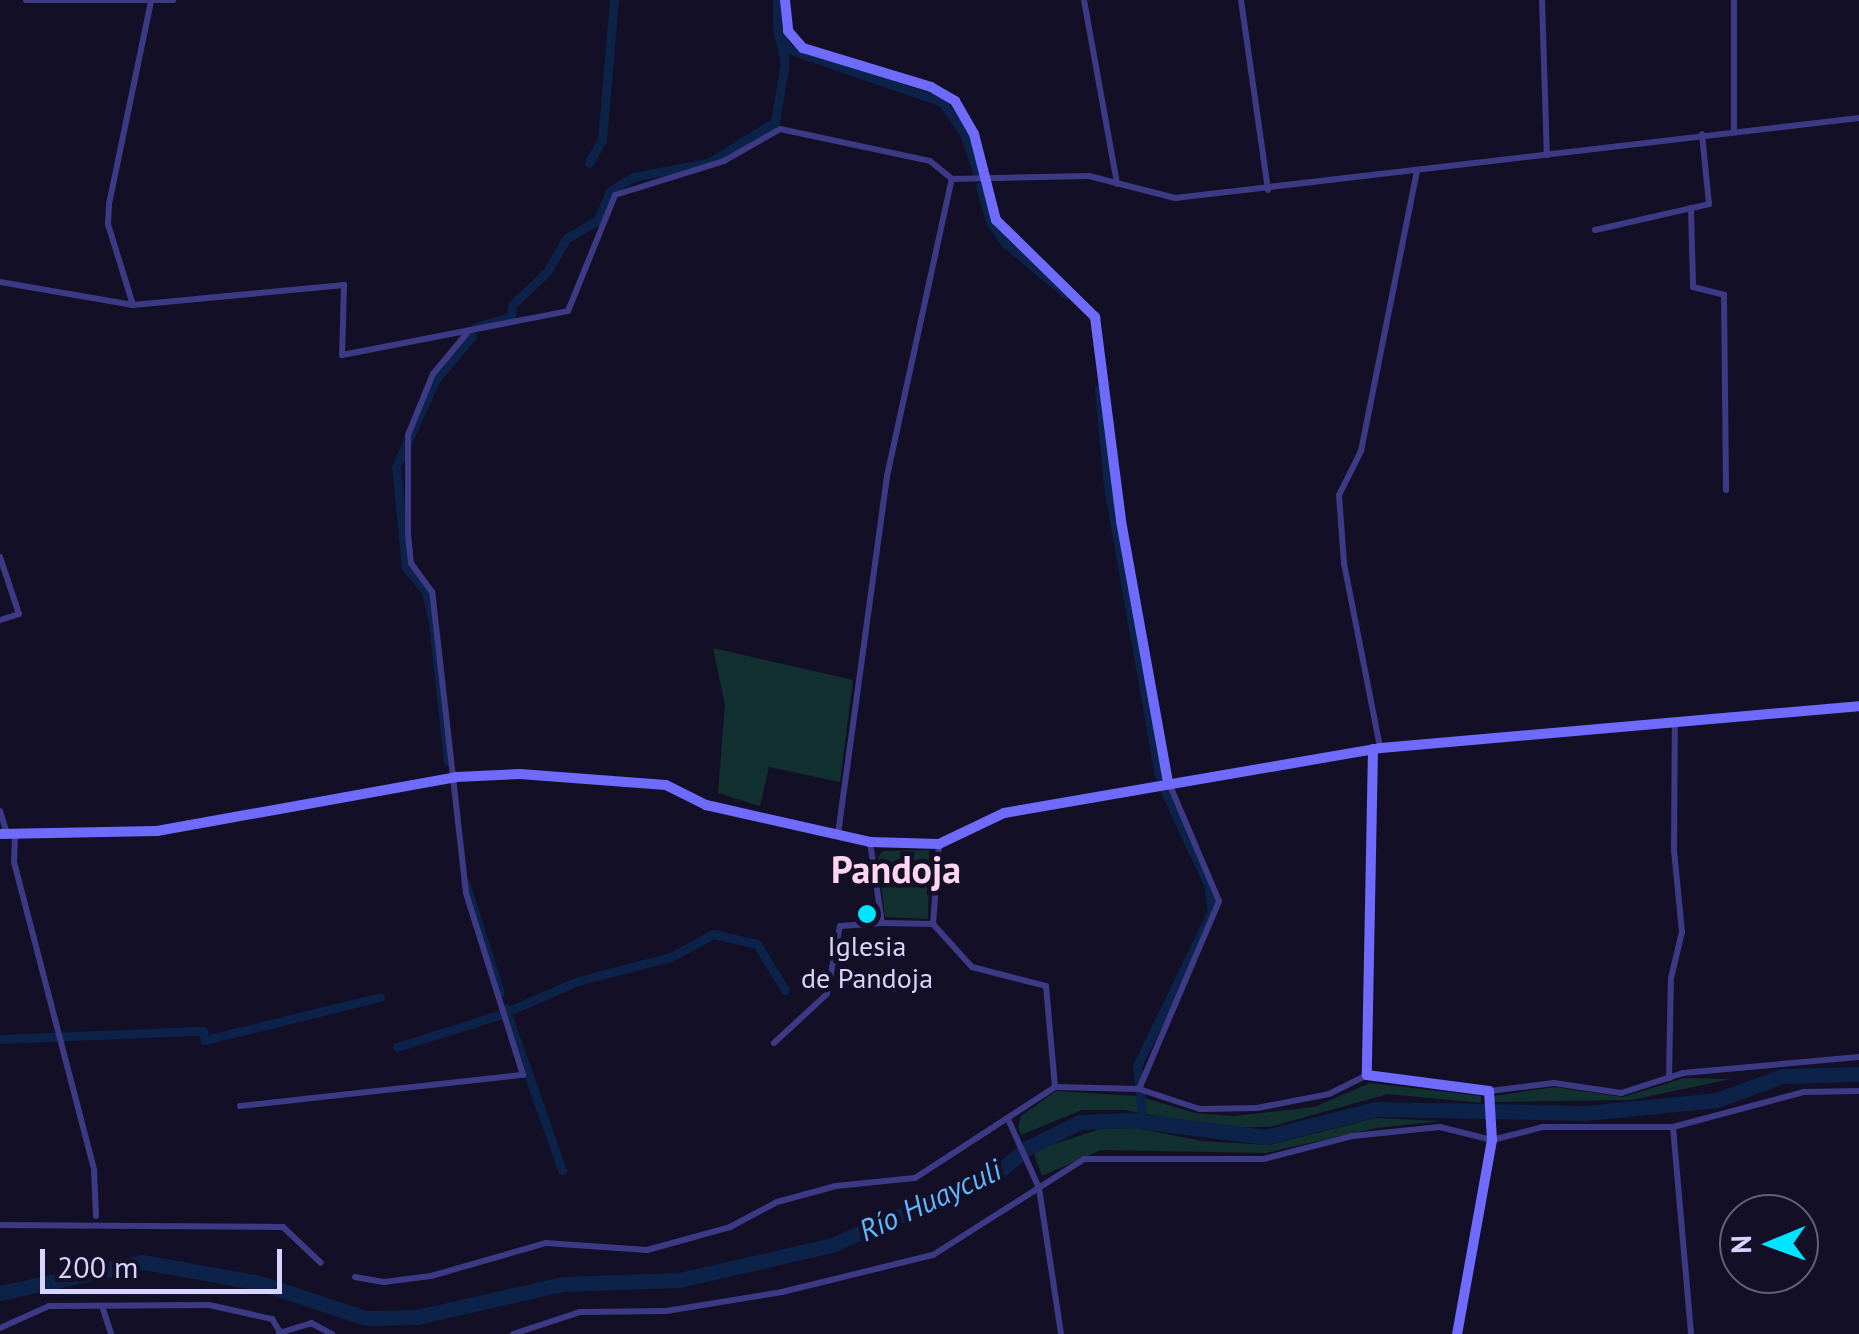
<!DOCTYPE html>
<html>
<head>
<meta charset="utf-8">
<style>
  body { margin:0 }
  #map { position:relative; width:1859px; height:1334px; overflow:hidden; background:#130f26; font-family:"PT Sans",sans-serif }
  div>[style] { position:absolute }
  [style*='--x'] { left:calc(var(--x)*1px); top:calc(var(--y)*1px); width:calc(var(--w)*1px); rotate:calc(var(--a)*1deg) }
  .green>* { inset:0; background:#12302f }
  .canal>* { height:9px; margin:-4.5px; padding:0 4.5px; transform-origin:4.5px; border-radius:4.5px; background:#0c2248 }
  .river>* { height:15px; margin:-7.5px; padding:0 7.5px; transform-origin:7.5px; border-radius:7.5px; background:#0c2248 }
  .street>* { height:6px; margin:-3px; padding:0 3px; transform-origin:3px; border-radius:3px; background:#3d3a85 }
  .secondary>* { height:10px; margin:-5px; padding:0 5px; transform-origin:5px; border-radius:5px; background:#6f6bff }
  .dots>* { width:28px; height:28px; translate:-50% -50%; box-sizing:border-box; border:5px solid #130f26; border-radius:50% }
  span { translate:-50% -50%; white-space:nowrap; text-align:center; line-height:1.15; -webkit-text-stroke:9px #130f26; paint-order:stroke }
  .poi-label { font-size:28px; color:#d9d4ff }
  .water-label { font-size:30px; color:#62b6ff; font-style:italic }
  .district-label { font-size:38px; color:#ffd6f0; font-weight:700 }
  .north { position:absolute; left:1719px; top:1194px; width:100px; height:100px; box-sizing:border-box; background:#130f26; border:2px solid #625e7d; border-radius:50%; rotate:269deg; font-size:28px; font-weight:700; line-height:40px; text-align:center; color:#d9d4ff }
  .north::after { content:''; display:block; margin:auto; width:35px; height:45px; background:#00e5ff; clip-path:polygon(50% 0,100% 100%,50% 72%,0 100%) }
  .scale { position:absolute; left:40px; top:1249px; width:242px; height:45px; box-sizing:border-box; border:5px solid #d9d4ff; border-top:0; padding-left:12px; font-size:30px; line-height:35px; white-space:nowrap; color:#d9d4ff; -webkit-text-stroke:8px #130f26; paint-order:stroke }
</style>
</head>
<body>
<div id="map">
  <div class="green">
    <div style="clip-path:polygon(713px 648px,853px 680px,840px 782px,769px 767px,760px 806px,718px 793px,725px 705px)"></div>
    <div style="clip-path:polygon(929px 850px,928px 919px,885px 917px,878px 857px,883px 851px)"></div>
    <div style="clip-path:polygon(1684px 1078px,1731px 1079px,1631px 1100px,1494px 1102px,1494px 1096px,1555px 1087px,1623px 1097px)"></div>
    <div style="clip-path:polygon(1370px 1083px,1481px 1096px,1481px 1103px,1388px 1094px,1270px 1127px,1218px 1127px,1124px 1110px,1082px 1110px,1021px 1135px,1018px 1127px,1021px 1116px,1056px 1091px,1138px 1096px,1195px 1113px,1233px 1116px,1314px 1107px)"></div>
    <div style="clip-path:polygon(1375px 1118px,1442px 1121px,1376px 1128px,1266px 1153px,1101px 1150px,1042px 1176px,1033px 1151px,1100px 1129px,1136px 1128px,1202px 1141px,1269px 1145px)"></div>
  </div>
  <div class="canal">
    <div style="--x:777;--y:0;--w:29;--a:90"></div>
    <div style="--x:777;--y:29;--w:23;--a:61"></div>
    <div style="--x:788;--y:49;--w:163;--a:19"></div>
    <div style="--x:942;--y:102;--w:38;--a:55"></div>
    <div style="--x:964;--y:133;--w:41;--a:71.6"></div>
    <div style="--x:589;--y:163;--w:26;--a:-61"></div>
    <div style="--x:602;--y:140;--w:141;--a:-85.1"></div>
    <div style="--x:980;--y:186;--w:36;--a:74"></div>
    <div style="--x:990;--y:221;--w:25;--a:56"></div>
    <div style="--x:1004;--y:242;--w:81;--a:40"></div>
    <div style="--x:475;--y:327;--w:37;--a:-16"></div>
    <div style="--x:511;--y:317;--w:12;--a:-85"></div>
    <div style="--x:512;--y:305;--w:48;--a:-43.3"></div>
    <div style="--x:547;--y:272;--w:39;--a:-60"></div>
    <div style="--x:567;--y:238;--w:36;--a:-30"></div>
    <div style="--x:598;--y:220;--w:31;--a:-68"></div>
    <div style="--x:610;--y:191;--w:27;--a:-31"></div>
    <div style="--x:633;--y:177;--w:76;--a:-10.6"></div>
    <div style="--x:708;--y:163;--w:79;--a:-31.5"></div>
    <div style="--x:775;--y:122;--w:61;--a:-80.5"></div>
    <div style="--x:785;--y:62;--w:34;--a:-104"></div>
    <div style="--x:1099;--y:389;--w:97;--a:84.7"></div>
    <div style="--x:1108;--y:486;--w:294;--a:80"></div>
    <div style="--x:448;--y:761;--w:140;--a:-96.2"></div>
    <div style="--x:433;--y:622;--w:31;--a:-103"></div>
    <div style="--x:426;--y:592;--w:32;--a:-129"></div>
    <div style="--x:406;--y:567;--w:100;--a:-95.7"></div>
    <div style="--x:396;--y:467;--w:97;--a:-65.6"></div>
    <div style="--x:436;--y:379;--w:56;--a:-50.1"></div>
    <div style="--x:465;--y:882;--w:116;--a:72.5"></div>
    <div style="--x:505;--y:1008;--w:172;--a:70.6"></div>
    <div style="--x:506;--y:1012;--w:78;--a:-23.3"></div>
    <div style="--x:578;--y:981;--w:96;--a:-14.5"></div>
    <div style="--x:671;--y:957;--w:48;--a:-28.7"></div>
    <div style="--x:713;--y:934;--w:45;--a:12.8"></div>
    <div style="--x:757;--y:944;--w:54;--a:58.7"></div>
    <div style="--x:0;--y:1039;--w:203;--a:-2.3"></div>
    <div style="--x:203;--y:1031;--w:9;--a:77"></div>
    <div style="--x:205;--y:1040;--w:180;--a:-13.8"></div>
    <div style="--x:397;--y:1047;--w:107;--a:-17.4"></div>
    <div style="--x:1143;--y:1122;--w:56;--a:-96.1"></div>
    <div style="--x:1137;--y:1066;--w:172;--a:-64.2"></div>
    <div style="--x:1212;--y:911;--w:27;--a:-98"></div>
    <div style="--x:1208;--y:884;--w:105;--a:-114.9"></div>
  </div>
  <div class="river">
    <div style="--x:0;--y:1293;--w:146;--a:-12.2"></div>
    <div style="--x:143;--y:1262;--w:119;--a:10.2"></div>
    <div style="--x:260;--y:1283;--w:112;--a:18.3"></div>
    <div style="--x:366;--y:1318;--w:51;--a:-1.1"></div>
    <div style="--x:417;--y:1317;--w:149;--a:-12.8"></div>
    <div style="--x:562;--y:1284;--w:117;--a:-2"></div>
    <div style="--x:679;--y:1280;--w:157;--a:-12.9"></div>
    <div style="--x:832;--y:1245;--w:180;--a:-23.6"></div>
    <div style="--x:997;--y:1173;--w:39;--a:-40"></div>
    <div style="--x:1027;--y:1148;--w:59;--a:-26.1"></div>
    <div style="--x:1080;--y:1122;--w:50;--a:-2.3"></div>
    <div style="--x:1130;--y:1120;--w:137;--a:7.1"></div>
    <div style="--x:1266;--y:1137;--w:114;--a:-14.3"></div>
    <div style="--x:1376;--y:1109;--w:209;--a:1.1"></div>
    <div style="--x:1585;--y:1113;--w:133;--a:-5.6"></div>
    <div style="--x:1717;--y:1100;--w:69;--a:-20.3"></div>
    <div style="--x:1782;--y:1076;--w:77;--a:-1.5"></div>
  </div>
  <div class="street">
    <div style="--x:26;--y:0;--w:147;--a:0"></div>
    <div style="--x:1084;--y:0;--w:187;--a:79.8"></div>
    <div style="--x:1241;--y:0;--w:192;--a:81.9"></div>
    <div style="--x:1542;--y:0;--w:155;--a:88.2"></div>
    <div style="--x:1734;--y:0;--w:130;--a:90"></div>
    <div style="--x:1691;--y:208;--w:79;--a:88.5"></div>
    <div style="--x:1693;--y:287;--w:32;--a:14"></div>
    <div style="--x:1724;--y:295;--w:195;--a:89.4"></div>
    <div style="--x:1595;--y:230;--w:117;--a:-12.8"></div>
    <div style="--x:1709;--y:204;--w:70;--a:-95.7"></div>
    <div style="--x:0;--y:282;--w:135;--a:9.8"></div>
    <div style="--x:133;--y:305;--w:212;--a:-5.4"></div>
    <div style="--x:344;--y:285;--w:70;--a:91.6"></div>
    <div style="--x:342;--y:355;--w:230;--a:-11"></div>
    <div style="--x:568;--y:311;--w:125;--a:-67.9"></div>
    <div style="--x:615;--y:195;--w:114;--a:-17.3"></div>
    <div style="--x:724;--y:161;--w:64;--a:-29.7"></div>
    <div style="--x:780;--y:129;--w:153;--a:12"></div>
    <div style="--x:930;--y:161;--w:28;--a:39"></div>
    <div style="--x:952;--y:179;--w:137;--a:-1.3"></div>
    <div style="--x:1089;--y:176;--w:89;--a:14.3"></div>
    <div style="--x:1175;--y:198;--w:689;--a:-6.67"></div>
    <div style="--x:133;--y:305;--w:85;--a:-107.2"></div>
    <div style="--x:108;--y:224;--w:20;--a:-87"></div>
    <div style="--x:109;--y:204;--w:206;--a:-78.3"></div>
    <div style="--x:0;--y:557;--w:60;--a:71.6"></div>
    <div style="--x:19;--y:614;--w:20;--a:162"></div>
    <div style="--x:1380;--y:747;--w:187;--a:-101.1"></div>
    <div style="--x:1344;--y:563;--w:68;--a:-94.2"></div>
    <div style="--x:1339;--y:495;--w:49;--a:-63.4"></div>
    <div style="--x:1361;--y:451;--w:286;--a:-78.7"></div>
    <div style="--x:0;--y:811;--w:24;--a:73"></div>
    <div style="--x:838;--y:834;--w:361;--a:-82.2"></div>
    <div style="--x:887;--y:476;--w:304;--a:-77.7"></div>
    <div style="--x:15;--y:835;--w:27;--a:92"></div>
    <div style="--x:14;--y:862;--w:318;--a:75.4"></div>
    <div style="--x:94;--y:1170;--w:46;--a:87.5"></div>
    <div style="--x:870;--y:842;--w:82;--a:81.6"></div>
    <div style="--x:882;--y:923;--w:51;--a:1.1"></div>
    <div style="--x:933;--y:924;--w:80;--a:-85.7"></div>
    <div style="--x:933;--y:924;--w:58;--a:47.8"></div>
    <div style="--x:972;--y:967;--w:76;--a:14.4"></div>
    <div style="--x:1046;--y:986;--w:101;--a:84.9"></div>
    <div style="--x:774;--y:1043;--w:72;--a:-42.8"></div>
    <div style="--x:827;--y:994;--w:69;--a:-79.2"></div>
    <div style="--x:840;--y:926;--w:42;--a:-4.1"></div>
    <div style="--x:1669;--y:1078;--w:100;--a:-88.9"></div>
    <div style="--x:1671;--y:978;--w:47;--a:-76.6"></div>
    <div style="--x:1682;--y:932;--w:81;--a:-95.6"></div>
    <div style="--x:1674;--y:851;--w:129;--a:-89.6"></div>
    <div style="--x:1139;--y:1089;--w:204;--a:-66.9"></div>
    <div style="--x:1219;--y:901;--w:128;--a:-113"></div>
    <div style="--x:1489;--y:1091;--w:65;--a:-7"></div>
    <div style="--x:1554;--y:1083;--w:68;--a:8.5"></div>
    <div style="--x:1621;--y:1093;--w:65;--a:-17.9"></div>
    <div style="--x:1683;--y:1073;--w:177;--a:-5.2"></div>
    <div style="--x:240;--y:1106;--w:285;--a:-6.3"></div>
    <div style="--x:523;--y:1075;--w:191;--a:-107.4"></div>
    <div style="--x:466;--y:893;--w:303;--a:-96.4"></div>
    <div style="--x:432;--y:592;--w:36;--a:-126"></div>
    <div style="--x:411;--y:563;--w:30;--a:-96"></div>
    <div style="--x:408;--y:533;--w:98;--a:-90"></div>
    <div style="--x:408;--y:435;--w:66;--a:-67.7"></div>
    <div style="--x:433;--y:374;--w:53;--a:-50.3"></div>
    <div style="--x:1008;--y:1119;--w:76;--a:65.8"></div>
    <div style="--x:1039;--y:1188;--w:148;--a:81.4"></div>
    <div style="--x:1673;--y:1127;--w:208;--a:85"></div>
    <div style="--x:0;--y:1225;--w:283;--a:0.4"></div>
    <div style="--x:283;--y:1227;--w:52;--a:43.5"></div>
    <div style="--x:355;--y:1277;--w:29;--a:10"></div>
    <div style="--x:384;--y:1282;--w:47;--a:-7.3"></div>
    <div style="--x:431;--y:1276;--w:120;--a:-16"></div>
    <div style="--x:546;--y:1243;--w:101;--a:4"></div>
    <div style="--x:647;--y:1250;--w:86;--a:-15.5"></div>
    <div style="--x:730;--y:1227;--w:53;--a:-28"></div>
    <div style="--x:777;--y:1202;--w:61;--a:-15.2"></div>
    <div style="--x:836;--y:1186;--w:79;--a:-5.8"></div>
    <div style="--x:915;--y:1178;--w:167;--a:-33"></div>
    <div style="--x:1055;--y:1087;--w:84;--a:1.4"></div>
    <div style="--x:1139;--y:1089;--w:64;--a:18.2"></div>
    <div style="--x:1200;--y:1109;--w:57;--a:-1"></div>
    <div style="--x:1257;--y:1108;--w:73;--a:-11"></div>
    <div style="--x:1329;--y:1094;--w:42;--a:-26.6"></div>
    <div style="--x:103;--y:1309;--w:26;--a:72"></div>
    <div style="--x:0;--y:1328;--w:54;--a:-24.2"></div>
    <div style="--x:49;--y:1306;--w:160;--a:-0.4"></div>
    <div style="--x:209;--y:1305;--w:65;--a:12.5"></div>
    <div style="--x:272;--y:1319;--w:13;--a:58"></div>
    <div style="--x:279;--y:1333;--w:34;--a:-17"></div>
    <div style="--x:311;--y:1323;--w:24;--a:28"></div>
    <div style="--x:513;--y:1334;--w:71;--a:-18.2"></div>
    <div style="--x:580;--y:1312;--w:86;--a:-0.7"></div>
    <div style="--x:666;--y:1311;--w:118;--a:-9.3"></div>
    <div style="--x:782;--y:1292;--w:155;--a:-13.8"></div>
    <div style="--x:933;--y:1255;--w:179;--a:-32.4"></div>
    <div style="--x:1084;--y:1159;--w:180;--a:0"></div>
    <div style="--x:1264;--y:1159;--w:92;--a:-14.5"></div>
    <div style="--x:1353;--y:1136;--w:87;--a:-5.9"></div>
    <div style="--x:1440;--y:1127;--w:54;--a:14"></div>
    <div style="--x:1492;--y:1140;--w:53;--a:-14.3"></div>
    <div style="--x:1543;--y:1127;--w:130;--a:0"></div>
    <div style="--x:1673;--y:1127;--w:136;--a:-15"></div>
    <div style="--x:1804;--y:1092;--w:55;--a:-1"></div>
  </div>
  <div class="secondary">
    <div style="--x:785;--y:0;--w:31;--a:84"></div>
    <div style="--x:788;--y:31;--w:23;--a:49"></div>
    <div style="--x:803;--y:48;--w:134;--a:16.9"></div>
    <div style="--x:931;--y:87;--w:28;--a:30"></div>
    <div style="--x:955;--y:101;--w:38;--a:60"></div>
    <div style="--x:974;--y:134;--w:89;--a:75.7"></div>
    <div style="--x:996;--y:220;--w:139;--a:44.4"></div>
    <div style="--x:1095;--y:317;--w:206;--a:82.7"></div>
    <div style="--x:1121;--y:521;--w:264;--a:79.8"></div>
    <div style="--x:1373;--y:749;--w:326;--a:91.1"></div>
    <div style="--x:1367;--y:1075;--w:123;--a:7.5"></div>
    <div style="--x:1489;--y:1091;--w:49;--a:86.5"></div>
    <div style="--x:1492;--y:1140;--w:197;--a:100.2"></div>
    <div style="--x:0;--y:834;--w:157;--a:-1.1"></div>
    <div style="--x:157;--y:831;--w:304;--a:-10.2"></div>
    <div style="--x:456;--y:777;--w:64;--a:-2.7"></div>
    <div style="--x:520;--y:774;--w:146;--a:4.3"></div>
    <div style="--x:666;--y:785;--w:45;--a:26.6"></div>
    <div style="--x:706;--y:805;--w:168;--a:12.7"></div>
    <div style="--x:870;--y:842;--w:69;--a:1.7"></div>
    <div style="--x:939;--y:844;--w:72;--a:-25.5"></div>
    <div style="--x:1004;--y:813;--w:383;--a:-9.8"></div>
    <div style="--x:1381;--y:748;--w:480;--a:-5"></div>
  </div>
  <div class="dots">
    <div style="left:867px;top:914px;background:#00e5ff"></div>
  </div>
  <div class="poi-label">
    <span style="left:867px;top:962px">Iglesia<br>de Pandoja</span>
  </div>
  <div class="water-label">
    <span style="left:930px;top:1200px;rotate:-25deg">Río Huayculi</span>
  </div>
  <div class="district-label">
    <span style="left:896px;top:869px">Pandoja</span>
  </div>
  <div class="north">N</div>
  <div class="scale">200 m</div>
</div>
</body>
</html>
